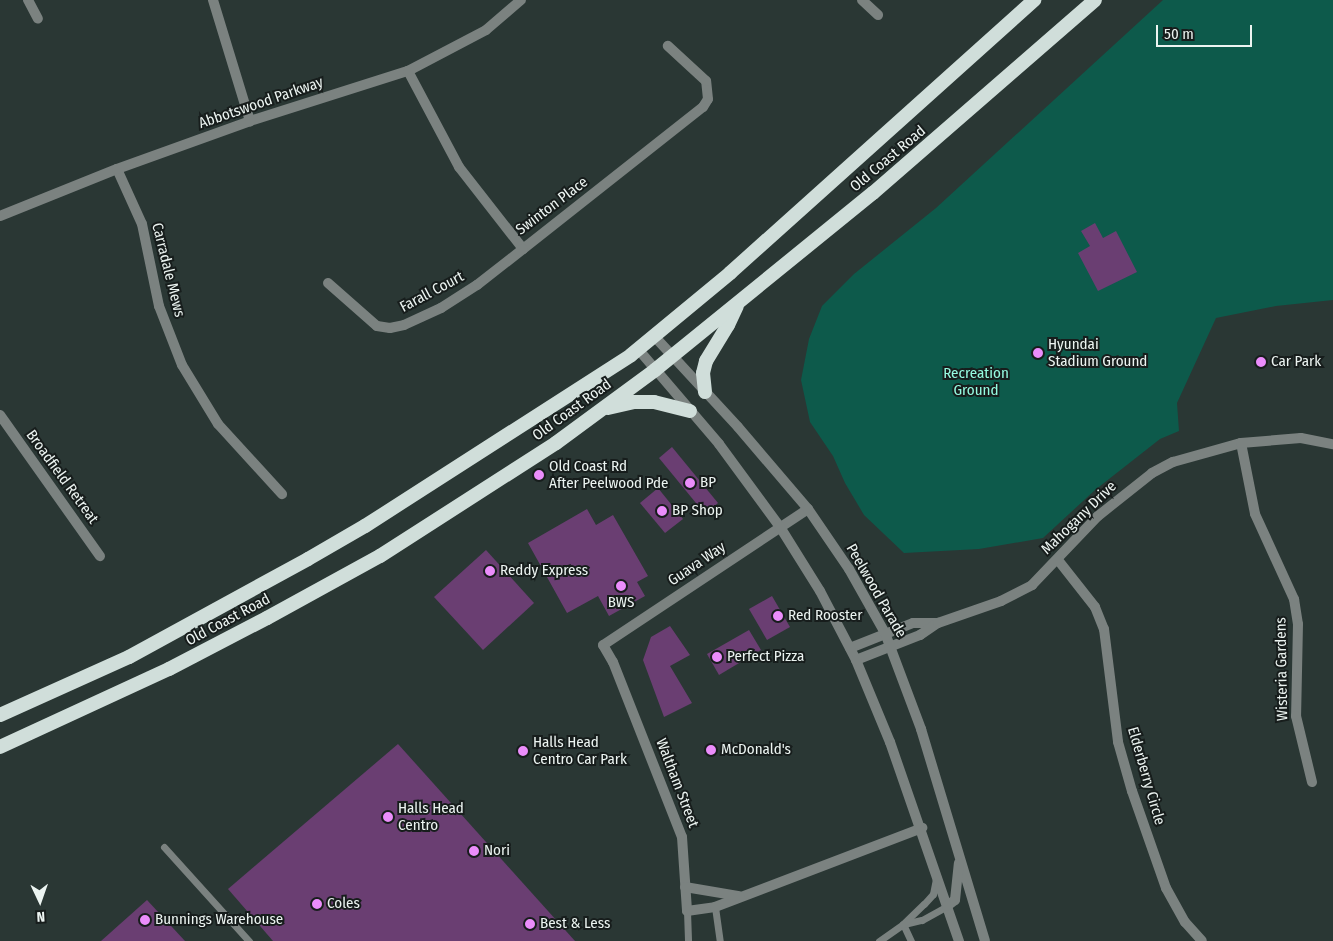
<!DOCTYPE html>
<html>
<head>
<meta charset="utf-8">
<style>
  body { margin:0 }
  #map { position:relative; width:1333px; height:941px; overflow:hidden; background:#2a3734; font-family:"Fira Sans Condensed",sans-serif }
  div>[style] { position:absolute }
  [style*='--x'] { left:calc(var(--x)*1px); top:calc(var(--y)*1px); width:calc(var(--w)*1px); rotate:calc(var(--a)*1deg) }
  .green>* { inset:0; background:#0d5a4b }
  .building>* { inset:0; background:#6a3e72 }
  .service>* { height:7px; margin:-3.5px; padding:0 3.5px; transform-origin:3.5px; border-radius:3.5px; background:#7b8280 }
  .minor>* { height:10px; margin:-5px; padding:0 5px; transform-origin:5px; border-radius:5px; background:#7b8280 }
  .tertiary>* { height:10px; margin:-5px; padding:0 5px; transform-origin:5px; border-radius:5px; background:#7b8280 }
  .trunk>* { height:14px; margin:-7px; padding:0 7px; transform-origin:7px; border-radius:7px; background:#d0deda }
  .dots>* { width:14px; height:14px; translate:-50% -50%; box-sizing:border-box; border:2px solid #171d1c; border-radius:50% }
  span { translate:-50% -50%; white-space:nowrap; text-align:center; line-height:1.15; -webkit-text-stroke:4px #171d1c; paint-order:stroke }
  .street-label { font-size:15px; color:#ecf4f1 }
  .poi-label { font-size:15px; color:#ecf4f1 }
  .left { translate:0 -50%; text-align:left }
  .park-label { font-size:15px; color:#95fbe1 }
  .north { position:absolute; left:15px; top:876px; width:50px; height:50px; -webkit-text-stroke:4px #171d1c; paint-order:stroke; rotate:177deg; font-size:14px; font-weight:700; line-height:20px; text-align:center; color:#ecf4f1 }
  .north::after { content:''; display:block; margin:auto; width:18px; height:22px; background:#ecf4f1; clip-path:polygon(50% 0,100% 100%,50% 72%,0 100%) }
  .scale { position:absolute; left:1156px; top:25px; width:96px; height:22px; box-sizing:border-box; border:2px solid #ecf4f1; border-top:0; padding-left:6px; font-size:15px; line-height:18px; white-space:nowrap; color:#ecf4f1; -webkit-text-stroke:4px #171d1c; paint-order:stroke }
</style>
</head>
<body>
<div id="map">
  <div class="green">
    <div style="clip-path:polygon(1163px 0,1333px 0,1333px 300px,1276px 306px,1216px 318px,1177px 403px,1179px 431px,1160px 439px,1095px 490px,1043px 538px,979px 549px,904px 553px,864px 515px,845px 483px,833px 456px,810px 422px,801px 380px,809px 339px,822px 306px,854px 274px,936px 208px)"></div>
  </div>
  <div class="building">
    <div style="clip-path:polygon(1095px 223px,1103px 238px,1116px 231px,1137px 272px,1098px 291px,1078px 253px,1090px 246px,1081px 231px)"></div>
    <div style="clip-path:polygon(672px 447px,718px 503px,705px 514px,659px 458px)"></div>
    <div style="clip-path:polygon(658px 488px,683px 519px,665px 533px,640px 503px)"></div>
    <div style="clip-path:polygon(587px 509px,596px 525px,613px 515px,648px 576px,637px 582px,645px 596px,609px 616px,598px 596px,567px 613px,528px 543px)"></div>
    <div style="clip-path:polygon(486px 550px,534px 603px,483px 650px,434px 597px)"></div>
    <div style="clip-path:polygon(772px 596px,790px 627px,767px 640px,749px 609px)"></div>
    <div style="clip-path:polygon(670px 626px,690px 655px,670px 666px,692px 703px,664px 717px,643px 660px,651px 637px)"></div>
    <div style="clip-path:polygon(749px 630px,761px 650px,719px 675px,707px 654px)"></div>
    <div style="clip-path:polygon(398px 744px,575px 941px,273px 941px,228px 889px)"></div>
    <div style="clip-path:polygon(147px 900px,185px 941px,101px 941px)"></div>
  </div>
  <div class="service">
    <div style="--x:164;--y:847;--w:127;--a:47.9"></div>
    <div style="--x:715;--y:907;--w:34;--a:82"></div>
    <div style="--x:687;--y:911;--w:30;--a:88"></div>
    <div style="--x:903;--y:924;--w:19;--a:65"></div>
    <div style="--x:904;--y:924;--w:18;--a:-13"></div>
    <div style="--x:922;--y:920;--w:29;--a:-29"></div>
    <div style="--x:879;--y:941;--w:29;--a:-35"></div>
    <div style="--x:903;--y:924;--w:29;--a:-44"></div>
    <div style="--x:924;--y:904;--w:13;--a:-48"></div>
    <div style="--x:933;--y:894;--w:16;--a:-79"></div>
  </div>
  <div class="minor">
    <div style="--x:28;--y:0;--w:21;--a:62"></div>
    <div style="--x:213;--y:0;--w:127;--a:73"></div>
    <div style="--x:862;--y:0;--w:22;--a:43"></div>
    <div style="--x:408;--y:71;--w:109;--a:62"></div>
    <div style="--x:459;--y:167;--w:104;--a:52"></div>
    <div style="--x:523;--y:249;--w:229;--a:-38.3"></div>
    <div style="--x:703;--y:107;--w:9;--a:-58"></div>
    <div style="--x:708;--y:99;--w:18;--a:-96"></div>
    <div style="--x:706;--y:81;--w:52;--a:-137.4"></div>
    <div style="--x:117;--y:169;--w:60;--a:65.6"></div>
    <div style="--x:142;--y:224;--w:84;--a:78.3"></div>
    <div style="--x:159;--y:306;--w:63;--a:68.7"></div>
    <div style="--x:182;--y:365;--w:69;--a:58.6"></div>
    <div style="--x:218;--y:424;--w:95;--a:47.6"></div>
    <div style="--x:0;--y:216;--w:126;--a:-21.9"></div>
    <div style="--x:117;--y:169;--w:141;--a:-19.8"></div>
    <div style="--x:250;--y:121;--w:166;--a:-17.6"></div>
    <div style="--x:408;--y:71;--w:88;--a:-27.7"></div>
    <div style="--x:486;--y:30;--w:46;--a:-40.6"></div>
    <div style="--x:328;--y:283;--w:65;--a:41.3"></div>
    <div style="--x:377;--y:326;--w:13;--a:9"></div>
    <div style="--x:390;--y:328;--w:14;--a:-12"></div>
    <div style="--x:404;--y:325;--w:41;--a:-24.7"></div>
    <div style="--x:441;--y:308;--w:43;--a:-32.6"></div>
    <div style="--x:477;--y:285;--w:58;--a:-38"></div>
    <div style="--x:0;--y:415;--w:173;--a:54.7"></div>
    <div style="--x:1241;--y:443;--w:72;--a:78.8"></div>
    <div style="--x:1255;--y:514;--w:94;--a:65.4"></div>
    <div style="--x:1294;--y:599;--w:25;--a:81"></div>
    <div style="--x:1298;--y:624;--w:92;--a:91.2"></div>
    <div style="--x:1296;--y:716;--w:68;--a:76.4"></div>
    <div style="--x:808;--y:509;--w:246;--a:146.4"></div>
    <div style="--x:603;--y:645;--w:20;--a:60"></div>
    <div style="--x:613;--y:662;--w:188;--a:68.5"></div>
    <div style="--x:682;--y:837;--w:74;--a:86.1"></div>
    <div style="--x:687;--y:911;--w:28;--a:-8"></div>
    <div style="--x:715;--y:907;--w:222;--a:-20.9"></div>
    <div style="--x:1058;--y:560;--w:60;--a:51.8"></div>
    <div style="--x:1095;--y:607;--w:24;--a:68"></div>
    <div style="--x:1104;--y:629;--w:114;--a:82.9"></div>
    <div style="--x:1118;--y:742;--w:51;--a:74.1"></div>
    <div style="--x:1132;--y:791;--w:103;--a:70.7"></div>
    <div style="--x:1166;--y:888;--w:39;--a:61"></div>
    <div style="--x:1185;--y:922;--w:25;--a:48"></div>
    <div style="--x:850;--y:648;--w:68;--a:-21.6"></div>
    <div style="--x:913;--y:623;--w:24;--a:0"></div>
    <div style="--x:856;--y:660;--w:69;--a:-21.3"></div>
    <div style="--x:920;--y:635;--w:22;--a:-34"></div>
    <div style="--x:938;--y:623;--w:67;--a:-19.2"></div>
    <div style="--x:1001;--y:601;--w:35;--a:-27"></div>
    <div style="--x:1032;--y:585;--w:95;--a:-46.3"></div>
    <div style="--x:1098;--y:516;--w:69;--a:-38.5"></div>
    <div style="--x:1152;--y:473;--w:24;--a:-28"></div>
    <div style="--x:1173;--y:462;--w:71;--a:-15.6"></div>
    <div style="--x:1241;--y:443;--w:60;--a:-4.8"></div>
    <div style="--x:1301;--y:438;--w:33;--a:11"></div>
    <div style="--x:685;--y:887;--w:55;--a:9.5"></div>
  </div>
  <div class="tertiary">
    <div style="--x:655;--y:337;--w:122;--a:47.3"></div>
    <div style="--x:738;--y:427;--w:108;--a:49.5"></div>
    <div style="--x:808;--y:509;--w:73;--a:55.7"></div>
    <div style="--x:849;--y:569;--w:73;--a:60.6"></div>
    <div style="--x:885;--y:633;--w:103;--a:69.4"></div>
    <div style="--x:921;--y:729;--w:221;--a:73.2"></div>
    <div style="--x:638;--y:349;--w:125;--a:49.5"></div>
    <div style="--x:719;--y:444;--w:103;--a:53.7"></div>
    <div style="--x:780;--y:527;--w:75;--a:58"></div>
    <div style="--x:820;--y:591;--w:78;--a:62.4"></div>
    <div style="--x:856;--y:660;--w:89;--a:67.5"></div>
    <div style="--x:890;--y:742;--w:211;--a:70.9"></div>
    <div style="--x:947;--y:906;--w:10;--a:-37"></div>
    <div style="--x:955;--y:900;--w:37;--a:-84"></div>
  </div>
  <div class="trunk">
    <div style="--x:705;--y:392;--w:19;--a:-96"></div>
    <div style="--x:703;--y:373;--w:12;--a:-76"></div>
    <div style="--x:706;--y:361;--w:42;--a:-58.6"></div>
    <div style="--x:728;--y:325;--w:21;--a:-65"></div>
    <div style="--x:608;--y:408;--w:27;--a:-13"></div>
    <div style="--x:634;--y:402;--w:20;--a:0"></div>
    <div style="--x:654;--y:402;--w:37;--a:14"></div>
    <div style="--x:0;--y:715;--w:141;--a:-24.2"></div>
    <div style="--x:129;--y:657;--w:204;--a:-28.7"></div>
    <div style="--x:308;--y:559;--w:66;--a:-30.1"></div>
    <div style="--x:365;--y:526;--w:316;--a:-32.7"></div>
    <div style="--x:631;--y:355;--w:129;--a:-39.6"></div>
    <div style="--x:730;--y:273;--w:409;--a:-41.9"></div>
    <div style="--x:0;--y:747;--w:186;--a:-24.8"></div>
    <div style="--x:169;--y:669;--w:110;--a:-27.5"></div>
    <div style="--x:267;--y:618;--w:129;--a:-28.8"></div>
    <div style="--x:380;--y:556;--w:209;--a:-32.7"></div>
    <div style="--x:556;--y:443;--w:123;--a:-36.4"></div>
    <div style="--x:655;--y:370;--w:281;--a:-39.1"></div>
    <div style="--x:873;--y:193;--w:294;--a:-41"></div>
  </div>
  <div class="dots">
    <div style="left:1038px;top:353px;background:#eb8dfb"></div>
    <div style="left:1261px;top:362px;background:#eb8dfb"></div>
    <div style="left:539px;top:475px;background:#eb8dfb"></div>
    <div style="left:690px;top:483px;background:#eb8dfb"></div>
    <div style="left:662px;top:511px;background:#eb8dfb"></div>
    <div style="left:490px;top:571px;background:#eb8dfb"></div>
    <div style="left:621px;top:586px;background:#eb8dfb"></div>
    <div style="left:778px;top:616px;background:#eb8dfb"></div>
    <div style="left:717px;top:657px;background:#eb8dfb"></div>
    <div style="left:711px;top:750px;background:#eb8dfb"></div>
    <div style="left:523px;top:751px;background:#eb8dfb"></div>
    <div style="left:388px;top:817px;background:#eb8dfb"></div>
    <div style="left:474px;top:851px;background:#eb8dfb"></div>
    <div style="left:317px;top:904px;background:#eb8dfb"></div>
    <div style="left:145px;top:920px;background:#eb8dfb"></div>
    <div style="left:530px;top:924px;background:#eb8dfb"></div>
  </div>
  <div class="street-label">
    <span style="left:261px;top:103px;rotate:-19deg">Abbotswood Parkway</span>
    <span style="left:888px;top:159px;rotate:-40deg">Old Coast Road</span>
    <span style="left:552px;top:206px;rotate:-37deg">Swinton Place</span>
    <span style="left:168px;top:270px;rotate:76deg">Carradale Mews</span>
    <span style="left:432px;top:292px;rotate:-28deg">Farall Court</span>
    <span style="left:572px;top:410px;rotate:-36deg">Old Coast Road</span>
    <span style="left:62px;top:477px;rotate:54deg">Broadfield Retreat</span>
    <span style="left:1079px;top:518px;rotate:-44deg">Mahogany Drive</span>
    <span style="left:697px;top:564px;rotate:-34deg">Guava Way</span>
    <span style="left:876px;top:591px;rotate:60deg">Peelwood Parade</span>
    <span style="left:228px;top:620px;rotate:-28deg">Old Coast Road</span>
    <span style="left:1282px;top:669px;rotate:-91deg">Wisteria Gardens</span>
    <span style="left:1146px;top:776px;rotate:74deg">Elderberry Circle</span>
    <span style="left:677px;top:783px;rotate:69deg">Waltham Street</span>
  </div>
  <div class="poi-label">
    <span class="left" style="left:1048px;top:353px">Hyundai<br>Stadium Ground</span>
    <span class="left" style="left:1271px;top:362px">Car Park</span>
    <span class="left" style="left:549px;top:475px">Old Coast Rd<br>After Peelwood Pde</span>
    <span class="left" style="left:700px;top:483px">BP</span>
    <span class="left" style="left:672px;top:511px">BP Shop</span>
    <span class="left" style="left:500px;top:571px">Reddy Express</span>
    <span style="left:621px;top:603px">BWS</span>
    <span class="left" style="left:788px;top:616px">Red Rooster</span>
    <span class="left" style="left:727px;top:657px">Perfect Pizza</span>
    <span class="left" style="left:533px;top:751px">Halls Head<br>Centro Car Park</span>
    <span class="left" style="left:721px;top:750px">McDonald's</span>
    <span class="left" style="left:398px;top:817px">Halls Head<br>Centro</span>
    <span class="left" style="left:484px;top:851px">Nori</span>
    <span class="left" style="left:327px;top:904px">Coles</span>
    <span class="left" style="left:155px;top:920px">Bunnings Warehouse</span>
    <span class="left" style="left:540px;top:924px">Best &amp; Less</span>
  </div>
  <div class="park-label">
    <span style="left:976px;top:382px">Recreation<br>Ground</span>
  </div>
  <div class="north">N</div>
  <div class="scale">50 m</div>
</div>
</body>
</html>
